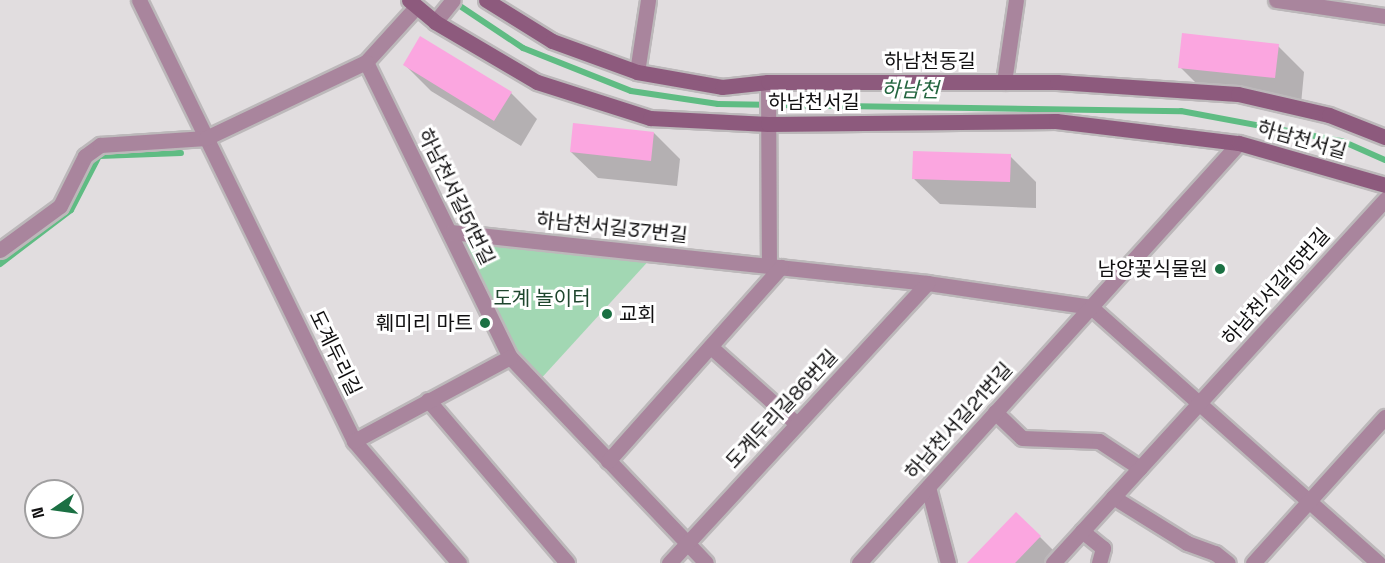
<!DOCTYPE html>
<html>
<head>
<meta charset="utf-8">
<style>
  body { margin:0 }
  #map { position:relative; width:1385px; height:563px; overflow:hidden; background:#e1dddf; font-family:"Space Grotesk","Noto Sans KR",sans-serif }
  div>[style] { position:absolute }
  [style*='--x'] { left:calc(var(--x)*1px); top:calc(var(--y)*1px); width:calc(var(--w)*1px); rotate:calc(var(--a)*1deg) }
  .green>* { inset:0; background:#a2d7b3 }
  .shadow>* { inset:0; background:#0003 }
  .stream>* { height:6px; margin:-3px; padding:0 3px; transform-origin:3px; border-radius:3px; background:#5fbc83 }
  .building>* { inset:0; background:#fba6e0 }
  .roads { filter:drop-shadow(2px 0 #bcb8ba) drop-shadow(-2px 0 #bcb8ba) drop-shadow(0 2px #bcb8ba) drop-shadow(0 -2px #bcb8ba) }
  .street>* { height:15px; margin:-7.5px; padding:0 7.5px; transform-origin:7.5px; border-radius:7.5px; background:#a9859d }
  .secondary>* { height:15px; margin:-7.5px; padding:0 7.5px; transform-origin:7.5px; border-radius:7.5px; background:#8d5a7d }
  .dots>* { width:16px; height:16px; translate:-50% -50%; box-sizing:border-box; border:3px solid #fff; border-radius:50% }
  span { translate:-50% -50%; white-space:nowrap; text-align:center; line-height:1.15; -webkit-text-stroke:6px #fff; paint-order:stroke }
  .street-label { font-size:20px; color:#111011 }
  .poi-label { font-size:20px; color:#111011 }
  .right { translate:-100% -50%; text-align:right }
  .left { translate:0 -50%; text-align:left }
  .park-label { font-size:20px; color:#1f462e }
  .water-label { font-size:21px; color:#246640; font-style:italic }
  .north { position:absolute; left:24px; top:479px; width:60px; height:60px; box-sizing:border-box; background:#fff; border:2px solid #a09fa0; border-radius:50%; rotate:257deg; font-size:16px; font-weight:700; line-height:24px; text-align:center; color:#111011 }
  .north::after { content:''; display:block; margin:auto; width:21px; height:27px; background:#1b7043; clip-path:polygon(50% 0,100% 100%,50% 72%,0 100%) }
</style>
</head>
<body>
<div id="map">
  <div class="green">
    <div style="clip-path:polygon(454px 235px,653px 256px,537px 383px,510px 355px)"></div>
  </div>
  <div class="shadow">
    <div style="clip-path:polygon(1278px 46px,1304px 72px,1301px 104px,1206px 93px,1180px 67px)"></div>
    <div style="clip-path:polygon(405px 65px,511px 93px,537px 119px,521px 146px,431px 91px)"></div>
    <div style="clip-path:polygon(654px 133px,680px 159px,677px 186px,598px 178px,571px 152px)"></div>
    <div style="clip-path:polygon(1010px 156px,1036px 182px,1036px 208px,940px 204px,913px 178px)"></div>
    <div style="clip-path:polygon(1040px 537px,1064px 561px,1062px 563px,969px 563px)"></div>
  </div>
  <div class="stream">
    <div style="--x:454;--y:2;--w:83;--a:33.7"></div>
    <div style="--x:523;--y:48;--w:116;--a:21.7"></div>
    <div style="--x:631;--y:91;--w:88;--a:8.5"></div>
    <div style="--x:718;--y:104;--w:463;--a:0.9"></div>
    <div style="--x:1181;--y:111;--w:164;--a:10.6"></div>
    <div style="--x:1342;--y:141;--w:47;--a:23.8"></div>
    <div style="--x:0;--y:264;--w:89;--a:-37.3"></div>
    <div style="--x:71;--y:210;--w:61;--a:-62.6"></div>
    <div style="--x:99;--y:156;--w:82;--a:-2.1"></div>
  </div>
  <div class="building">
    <div style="clip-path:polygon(1182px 33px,1279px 44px,1275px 78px,1178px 68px)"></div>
    <div style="clip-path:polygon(420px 36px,512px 92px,494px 121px,403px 65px)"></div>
    <div style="clip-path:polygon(573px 123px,654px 132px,651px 161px,570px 152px)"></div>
    <div style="clip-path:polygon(913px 151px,1011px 154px,1010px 182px,912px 179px)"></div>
    <div style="clip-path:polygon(1016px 512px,1041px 536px,1015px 563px,967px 563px)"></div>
  </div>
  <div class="roads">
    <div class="street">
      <div style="--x:139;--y:0;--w:491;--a:64"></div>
      <div style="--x:354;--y:441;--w:161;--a:49.3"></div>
      <div style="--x:1276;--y:0;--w:110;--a:8.4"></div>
      <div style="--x:416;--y:7;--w:74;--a:132.3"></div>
      <div style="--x:366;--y:62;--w:328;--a:64"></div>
      <div style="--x:510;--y:357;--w:284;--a:46.4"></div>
      <div style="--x:435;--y:22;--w:28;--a:-51"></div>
      <div style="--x:637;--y:72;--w:73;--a:-81.3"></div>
      <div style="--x:768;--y:82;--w:184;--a:89.7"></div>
      <div style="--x:1004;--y:82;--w:83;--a:-81.7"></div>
      <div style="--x:451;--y:232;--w:479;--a:6.1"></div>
      <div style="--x:927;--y:283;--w:166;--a:8.3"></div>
      <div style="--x:1091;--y:307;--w:385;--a:41.7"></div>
      <div style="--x:0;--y:250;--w:74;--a:-36.3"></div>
      <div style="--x:60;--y:206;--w:56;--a:-63.4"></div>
      <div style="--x:85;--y:156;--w:19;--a:-36"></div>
      <div style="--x:100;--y:145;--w:106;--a:-3.8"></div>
      <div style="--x:206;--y:138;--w:177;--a:-25.4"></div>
      <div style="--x:712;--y:348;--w:114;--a:41.8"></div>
      <div style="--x:428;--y:400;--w:214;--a:49.5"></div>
      <div style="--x:995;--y:412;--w:37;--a:44"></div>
      <div style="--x:1022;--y:438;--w:77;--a:2.2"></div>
      <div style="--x:1099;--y:441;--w:49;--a:33.4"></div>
      <div style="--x:354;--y:441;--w:177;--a:-28.3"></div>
      <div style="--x:608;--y:461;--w:260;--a:-48.3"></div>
      <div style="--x:928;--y:487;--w:79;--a:75.3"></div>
      <div style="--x:1113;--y:497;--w:87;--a:31.9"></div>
      <div style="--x:1187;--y:543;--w:30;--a:20"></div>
      <div style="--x:1215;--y:553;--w:16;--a:38"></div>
      <div style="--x:1082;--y:531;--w:27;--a:39"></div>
      <div style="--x:1103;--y:548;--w:16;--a:105"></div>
      <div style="--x:669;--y:563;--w:381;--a:-47.3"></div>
      <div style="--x:859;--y:563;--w:566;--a:-47.86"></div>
      <div style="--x:1053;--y:563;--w:493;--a:-47.6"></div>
      <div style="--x:1253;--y:563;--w:197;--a:-47.9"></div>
    </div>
    <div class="secondary">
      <div style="--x:409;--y:0;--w:34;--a:40"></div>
      <div style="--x:435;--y:22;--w:118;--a:30.5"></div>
      <div style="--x:537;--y:82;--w:119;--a:17.7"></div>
      <div style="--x:650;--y:118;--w:118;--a:2.9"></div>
      <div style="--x:768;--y:124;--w:288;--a:-0.6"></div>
      <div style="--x:1056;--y:121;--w:184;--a:6.9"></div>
      <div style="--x:1239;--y:143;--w:152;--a:16"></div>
      <div style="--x:486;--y:0;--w:78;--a:31.8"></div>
      <div style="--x:552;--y:41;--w:90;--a:20"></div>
      <div style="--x:637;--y:72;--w:86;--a:10"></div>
      <div style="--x:722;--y:87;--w:46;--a:-6.2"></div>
      <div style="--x:768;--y:82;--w:289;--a:0"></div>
      <div style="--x:1057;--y:82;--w:181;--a:3.8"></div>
      <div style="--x:1238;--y:94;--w:93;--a:13"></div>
      <div style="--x:1329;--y:115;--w:60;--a:21.4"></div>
    </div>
  </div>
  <div class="dots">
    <div style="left:1220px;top:269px;background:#1b7043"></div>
    <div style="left:607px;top:314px;background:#1b7043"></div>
    <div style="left:485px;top:323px;background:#1b7043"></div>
  </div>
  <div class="street-label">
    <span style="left:930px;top:61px">하남천동길</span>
    <span style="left:814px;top:102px">하남천서길</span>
    <span style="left:1302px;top:140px;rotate:16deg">하남천서길</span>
    <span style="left:456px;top:197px;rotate:64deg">하남천서길51번길</span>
    <span style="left:612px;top:228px;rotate:6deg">하남천서길37번길</span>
    <span style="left:1276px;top:287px;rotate:-48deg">하남천서길15번길</span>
    <span style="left:335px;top:353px;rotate:64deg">도계두리길</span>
    <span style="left:782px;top:409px;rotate:-47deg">도계두리길86번길</span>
    <span style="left:959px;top:421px;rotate:-48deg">하남천서길21번길</span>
  </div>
  <div class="poi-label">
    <span class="right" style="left:1208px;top:269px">남양꽃식물원</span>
    <span class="left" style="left:619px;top:314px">교회</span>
    <span class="right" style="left:473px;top:323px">훼미리 마트</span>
  </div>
  <div class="park-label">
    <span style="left:542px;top:298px">도계 놀이터</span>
  </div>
  <div class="water-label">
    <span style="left:910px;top:90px;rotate:1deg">하남천</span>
  </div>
  <div class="north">N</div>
</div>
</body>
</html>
